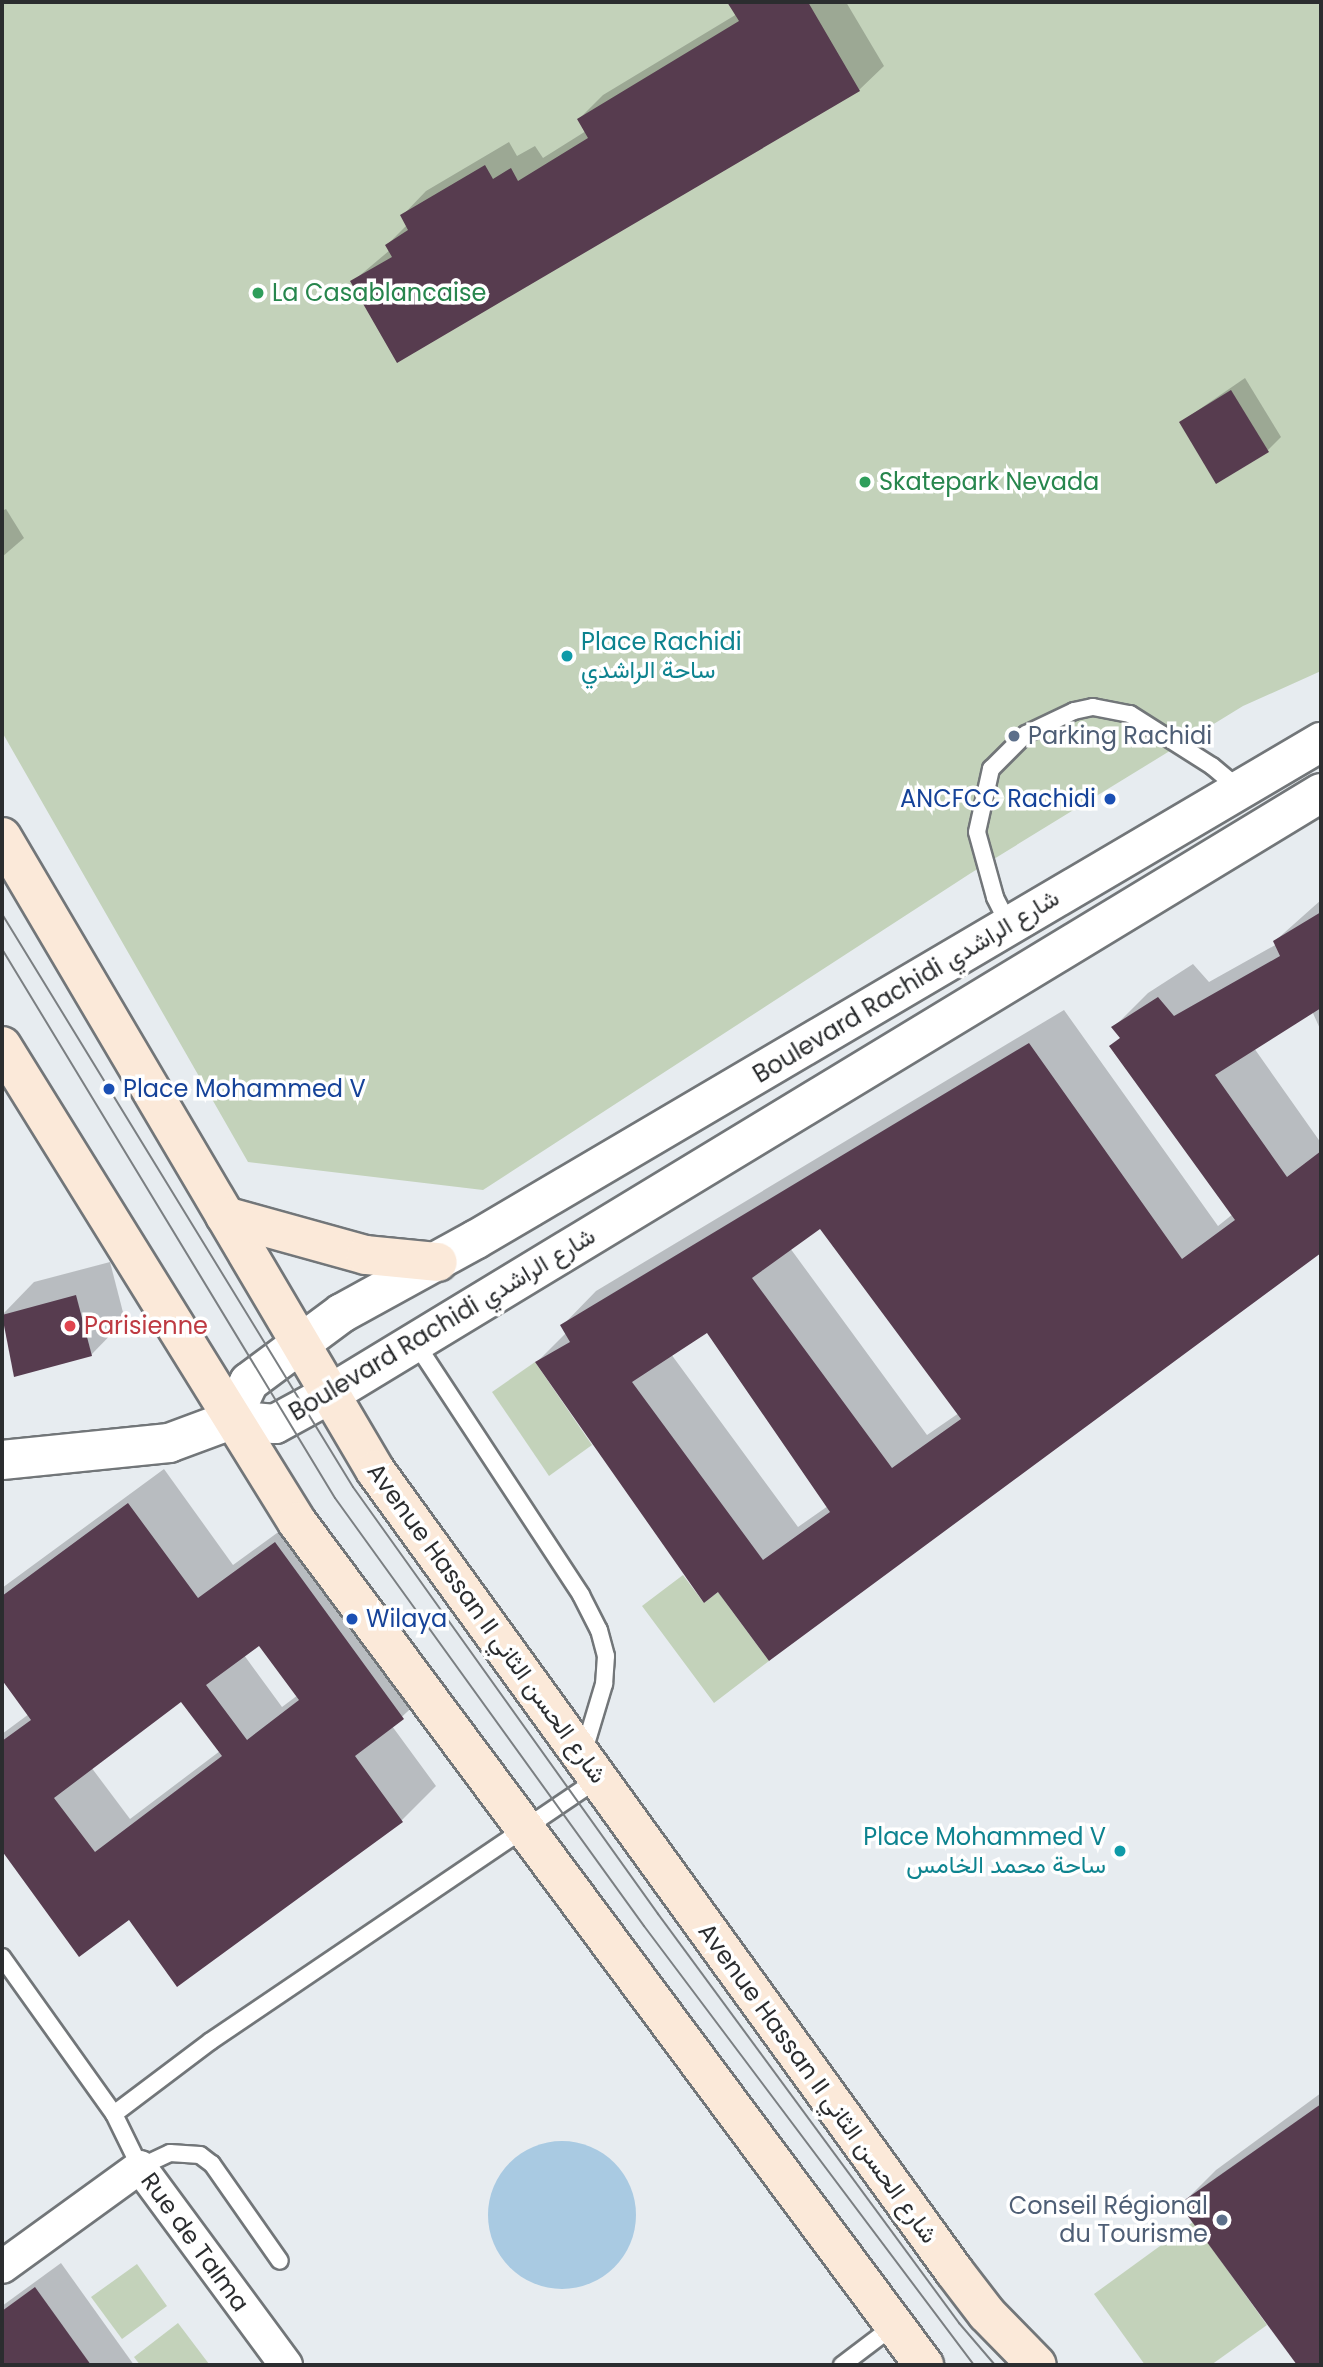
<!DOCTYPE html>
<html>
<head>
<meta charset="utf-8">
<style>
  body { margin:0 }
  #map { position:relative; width:1323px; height:2367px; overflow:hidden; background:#e7ecf0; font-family:Poppins,Vazirmatn,sans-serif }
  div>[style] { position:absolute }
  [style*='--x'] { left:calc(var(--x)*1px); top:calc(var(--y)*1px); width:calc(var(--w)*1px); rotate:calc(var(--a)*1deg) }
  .green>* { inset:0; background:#c3d2ba }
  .water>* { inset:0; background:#a9cae2 }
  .round { border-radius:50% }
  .shadow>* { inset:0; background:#0003 }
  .building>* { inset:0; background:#573c4f }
  .roads { filter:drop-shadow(2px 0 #727679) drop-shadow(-2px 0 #727679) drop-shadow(0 2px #727679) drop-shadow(0 -2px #727679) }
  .service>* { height:16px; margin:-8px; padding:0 8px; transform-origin:8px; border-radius:8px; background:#fff }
  .minor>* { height:32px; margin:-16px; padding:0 16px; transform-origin:16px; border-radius:16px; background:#fff }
  .tertiary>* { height:38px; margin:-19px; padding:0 19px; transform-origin:19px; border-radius:19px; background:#fff }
  .secondary>* { height:38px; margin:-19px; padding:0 19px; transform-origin:19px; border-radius:19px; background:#fbe9d9 }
  .tram>* { height:2px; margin:-1px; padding:0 1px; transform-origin:1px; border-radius:1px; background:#7b7f82 }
  .dots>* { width:19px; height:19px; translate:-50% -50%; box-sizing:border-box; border:4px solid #fff; border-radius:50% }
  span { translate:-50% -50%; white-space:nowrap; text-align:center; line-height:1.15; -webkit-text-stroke:7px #fff; paint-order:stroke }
  .leisure-label { font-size:24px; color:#27864d }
  .left { translate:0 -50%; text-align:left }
  .culture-label { font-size:24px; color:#0d838f }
  .right { translate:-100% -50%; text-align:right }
  .service-label { font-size:24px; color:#4e5e75 }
  .transit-label { font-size:24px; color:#164399 }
  .street-label { font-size:24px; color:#2b2d2f }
  .health-label { font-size:24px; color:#be3a42 }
  .frame { position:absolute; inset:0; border:4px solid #2b2d2f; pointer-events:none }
</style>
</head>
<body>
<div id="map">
  <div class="green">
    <div style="clip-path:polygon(2px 2px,1321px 2px,1321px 671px,1243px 706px,971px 873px,483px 1190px,248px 1162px,2px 732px)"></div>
    <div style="clip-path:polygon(535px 1362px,592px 1445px,549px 1476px,492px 1392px)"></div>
    <div style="clip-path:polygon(683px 1575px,704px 1603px,718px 1592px,769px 1661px,714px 1703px,642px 1606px)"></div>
    <div style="clip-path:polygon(1193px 2222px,1267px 2325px,1211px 2365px,1145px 2365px,1094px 2294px)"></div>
    <div style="clip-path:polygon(137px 2264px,167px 2306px,122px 2339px,91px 2297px)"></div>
    <div style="clip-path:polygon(178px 2323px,209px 2364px,140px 2365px,134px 2357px)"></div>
  </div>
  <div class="water">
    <div class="round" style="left:488px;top:2141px;width:148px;height:148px"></div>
  </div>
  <div class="shadow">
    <div style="clip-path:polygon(730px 2px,846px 2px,884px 66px,859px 90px,398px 360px,352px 282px,390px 250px,387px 245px,407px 225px,402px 216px,426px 191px,509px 142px,517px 156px,535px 146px,543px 158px,586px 131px,579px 119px,603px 95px,737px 14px)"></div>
    <div style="clip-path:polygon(1245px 378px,1281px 437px,1268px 450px,1181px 422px)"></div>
    <div style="clip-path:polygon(6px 509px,24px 538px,2px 557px,2px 511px)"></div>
    <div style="clip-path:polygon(evenodd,1321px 900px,1321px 1031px,1312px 1011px,1254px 1048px,1321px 1143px,1321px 1251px,770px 1659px,537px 1362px,566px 1333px,562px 1326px,596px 1291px,1064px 1010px,1218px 1226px,1233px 1214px,1111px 1047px,1121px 1037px,1114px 1027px,1148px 993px,1193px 964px,1209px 982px,1277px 944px,1275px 941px,1321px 900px,820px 1226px,959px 1413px,927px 1435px,790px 1248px,820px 1226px,1321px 900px,707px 1331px,828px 1506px,798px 1527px,671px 1354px,707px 1331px)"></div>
    <div style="clip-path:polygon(110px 1262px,125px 1320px,91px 1355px,15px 1375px,2px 1315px,34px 1282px)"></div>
    <div style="clip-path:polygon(evenodd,164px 1469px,233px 1565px,310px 1509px,437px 1684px,392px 1726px,436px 1786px,402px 1820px,178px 1984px,129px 1918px,79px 1954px,2px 1848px,2px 1734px,29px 1714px,2px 1677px,2px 1588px,164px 1469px,259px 1644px,298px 1695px,282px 1707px,244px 1655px,259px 1644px,164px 1469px,181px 1700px,220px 1751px,130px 1819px,91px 1767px,181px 1700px)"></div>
    <div style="clip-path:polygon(1321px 2093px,1321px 2365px,1300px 2365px,1181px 2205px,1216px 2170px)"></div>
    <div style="clip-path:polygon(61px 2263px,134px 2365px,2px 2365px,2px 2306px)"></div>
  </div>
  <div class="building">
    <div style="clip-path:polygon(727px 2px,808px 2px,860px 91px,397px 363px,350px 281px,392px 257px,385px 245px,408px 230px,400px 215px,485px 165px,493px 179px,511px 168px,518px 181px,588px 138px,577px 119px,739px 21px)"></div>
    <div style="clip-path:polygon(1231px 390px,1269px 452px,1216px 484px,1179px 422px)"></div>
    <div style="clip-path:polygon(evenodd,1321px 912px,1321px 1008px,1215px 1075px,1287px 1177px,1321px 1151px,1321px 1253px,769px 1661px,718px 1592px,704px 1603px,535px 1362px,570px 1342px,560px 1325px,1029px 1043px,1182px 1259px,1235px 1220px,1109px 1046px,1120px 1038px,1111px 1027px,1158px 997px,1174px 1016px,1280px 956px,1273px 941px,1321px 912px,820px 1229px,961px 1419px,892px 1468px,752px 1278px,820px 1229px,1321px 912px,707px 1333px,830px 1512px,763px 1560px,632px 1382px,707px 1333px)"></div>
    <div style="clip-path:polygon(76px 1295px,92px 1356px,14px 1377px,2px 1315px)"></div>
    <div style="clip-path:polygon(evenodd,128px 1503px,198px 1598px,275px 1542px,404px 1719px,355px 1756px,403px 1822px,177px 1987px,129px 1920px,79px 1957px,2px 1851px,2px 1741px,31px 1720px,2px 1680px,2px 1596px,128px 1503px,259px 1646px,299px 1700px,247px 1740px,206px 1685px,259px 1646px,128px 1503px,181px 1702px,222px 1756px,95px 1852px,54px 1798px,181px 1702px)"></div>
    <div style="clip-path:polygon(1321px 2104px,1321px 2365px,1297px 2365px,1179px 2204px)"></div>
    <div style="clip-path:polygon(35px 2287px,91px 2365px,2px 2365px,2px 2311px)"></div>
  </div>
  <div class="roads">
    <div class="service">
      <div style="--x:1009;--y:925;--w:31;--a:-117"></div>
      <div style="--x:995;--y:897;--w:67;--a:-105.5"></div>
      <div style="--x:977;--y:832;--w:65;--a:-77.5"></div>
      <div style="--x:991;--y:769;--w:49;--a:-45"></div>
      <div style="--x:1026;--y:734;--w:53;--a:-25.6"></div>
      <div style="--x:1074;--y:711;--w:19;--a:-12"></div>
      <div style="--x:1093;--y:707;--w:38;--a:11"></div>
      <div style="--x:1130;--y:714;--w:97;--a:32.4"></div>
      <div style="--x:1212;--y:766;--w:35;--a:40"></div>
      <div style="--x:415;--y:1342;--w:303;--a:56.7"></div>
      <div style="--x:581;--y:1595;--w:39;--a:63"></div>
      <div style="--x:599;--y:1630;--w:27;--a:75"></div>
      <div style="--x:606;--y:1656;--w:28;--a:94"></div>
      <div style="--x:604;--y:1684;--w:73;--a:106.7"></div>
      <div style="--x:2;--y:1957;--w:193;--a:54.5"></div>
      <div style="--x:114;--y:2114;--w:59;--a:63.9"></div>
      <div style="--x:140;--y:2167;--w:33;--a:-25"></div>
      <div style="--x:170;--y:2153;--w:30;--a:4"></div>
      <div style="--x:200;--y:2155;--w:15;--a:37"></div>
      <div style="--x:212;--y:2164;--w:118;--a:55"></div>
      <div style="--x:114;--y:2114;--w:121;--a:-37"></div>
      <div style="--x:211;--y:2041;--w:467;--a:-34.1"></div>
      <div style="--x:842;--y:2365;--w:63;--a:-37.2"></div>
    </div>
    <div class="minor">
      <div style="--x:2;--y:2267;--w:170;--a:-35.9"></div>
      <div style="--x:140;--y:2167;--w:246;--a:53.6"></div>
    </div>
    <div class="tertiary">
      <div style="--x:231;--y:1420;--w:42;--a:-64.7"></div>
      <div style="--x:249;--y:1382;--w:116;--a:-36.6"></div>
      <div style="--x:342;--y:1313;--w:152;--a:-28.8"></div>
      <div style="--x:475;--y:1240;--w:982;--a:-30.48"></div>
      <div style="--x:231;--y:1420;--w:44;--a:5.2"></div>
      <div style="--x:275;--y:1424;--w:63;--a:-28.6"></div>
      <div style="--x:330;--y:1394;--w:1159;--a:-31.24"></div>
      <div style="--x:2;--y:1460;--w:168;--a:-5.8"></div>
      <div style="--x:169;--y:1443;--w:66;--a:-20.4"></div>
    </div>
    <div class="secondary">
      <div style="--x:2;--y:837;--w:735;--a:59.49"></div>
      <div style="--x:375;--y:1470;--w:988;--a:54.14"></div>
      <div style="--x:954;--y:2271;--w:54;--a:52.5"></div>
      <div style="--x:987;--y:2314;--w:71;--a:45.6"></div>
      <div style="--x:2;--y:1046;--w:560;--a:58.21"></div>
      <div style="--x:297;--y:1522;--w:1051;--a:53.36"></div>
      <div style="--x:225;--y:1216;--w:146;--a:15.5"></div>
      <div style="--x:366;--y:1255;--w:72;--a:5.6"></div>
    </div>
  </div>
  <div class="tram">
    <div style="--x:2;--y:914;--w:672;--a:58.51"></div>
    <div style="--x:353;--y:1487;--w:525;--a:54.46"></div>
    <div style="--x:658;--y:1914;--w:508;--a:53.65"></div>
    <div style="--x:959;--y:2323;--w:55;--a:49.4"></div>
    <div style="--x:2;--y:949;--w:642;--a:58.76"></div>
    <div style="--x:335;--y:1498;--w:528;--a:54.17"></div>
    <div style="--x:644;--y:1926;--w:549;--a:53.07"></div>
  </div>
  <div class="dots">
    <div style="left:258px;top:293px;background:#2e9e5b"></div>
    <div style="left:865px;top:482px;background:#2e9e5b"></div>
    <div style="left:567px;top:656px;background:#0f9aa8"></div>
    <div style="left:1014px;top:736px;background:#5c6f8a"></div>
    <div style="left:1110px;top:799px;background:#1a4fb4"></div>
    <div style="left:109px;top:1089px;background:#1a4fb4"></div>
    <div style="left:70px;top:1326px;background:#e0444e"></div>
    <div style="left:352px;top:1619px;background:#1a4fb4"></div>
    <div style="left:1120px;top:1851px;background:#0f9aa8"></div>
    <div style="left:1222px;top:2220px;background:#5c6f8a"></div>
  </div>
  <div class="leisure-label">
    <span class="left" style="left:272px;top:293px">La Casablancaise</span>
    <span class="left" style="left:879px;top:482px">Skatepark Nevada</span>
  </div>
  <div class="culture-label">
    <span class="left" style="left:581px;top:656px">Place Rachidi<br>ساحة الراشدي</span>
    <span class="right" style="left:1106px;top:1851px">Place Mohammed V<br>ساحة محمد الخامس</span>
  </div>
  <div class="service-label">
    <span class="left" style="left:1028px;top:736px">Parking Rachidi</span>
    <span class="right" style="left:1208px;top:2220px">Conseil Régional<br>du Tourisme</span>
  </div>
  <div class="transit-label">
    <span class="right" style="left:1096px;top:799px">ANCFCC Rachidi</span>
    <span class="left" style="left:123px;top:1089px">Place Mohammed V</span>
    <span class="left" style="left:366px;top:1619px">Wilaya</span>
  </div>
  <div class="street-label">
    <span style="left:906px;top:986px;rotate:-31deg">Boulevard Rachidi شارع الراشدي</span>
    <span style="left:442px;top:1324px;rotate:-31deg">Boulevard Rachidi شارع الراشدي</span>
    <span style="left:487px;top:1623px;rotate:54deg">Avenue Hassan II شارع الحسن الثاني</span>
    <span style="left:818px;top:2083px;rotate:54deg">Avenue Hassan II شارع الحسن الثاني</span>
    <span style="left:195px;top:2242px;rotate:54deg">Rue de Talma</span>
  </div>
  <div class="health-label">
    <span class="left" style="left:84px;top:1326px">Parisienne</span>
  </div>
  <div class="frame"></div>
</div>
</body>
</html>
